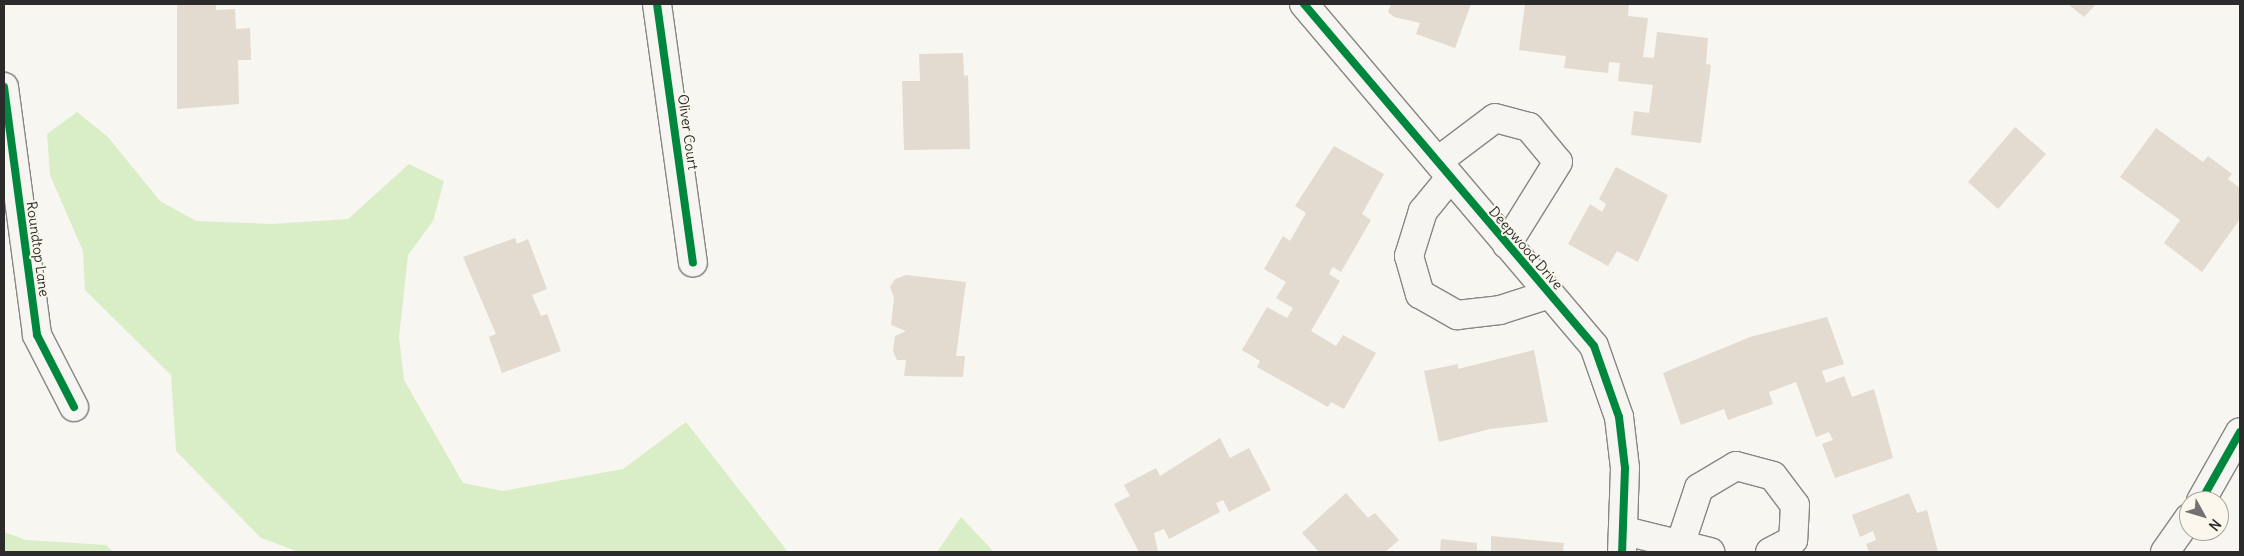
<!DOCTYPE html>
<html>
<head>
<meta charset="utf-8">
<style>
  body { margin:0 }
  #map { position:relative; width:2244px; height:556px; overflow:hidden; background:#f8f6f0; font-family:Delius,sans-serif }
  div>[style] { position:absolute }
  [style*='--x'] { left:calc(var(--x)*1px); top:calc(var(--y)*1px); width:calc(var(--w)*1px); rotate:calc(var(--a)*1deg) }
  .green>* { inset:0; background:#d9eec6 }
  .building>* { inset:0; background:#e3dad0 }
  .roads { filter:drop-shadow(1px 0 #878684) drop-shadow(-1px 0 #878684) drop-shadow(0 1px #878684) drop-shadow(0 -1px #878684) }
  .minor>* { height:28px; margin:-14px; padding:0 14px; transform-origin:14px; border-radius:14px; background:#f6f5f1 }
  .tertiary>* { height:28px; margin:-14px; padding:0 14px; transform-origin:14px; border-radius:14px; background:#f6f5f1 }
  .cycleway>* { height:8px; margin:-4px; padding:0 4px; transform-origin:4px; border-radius:4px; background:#00873e }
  span { translate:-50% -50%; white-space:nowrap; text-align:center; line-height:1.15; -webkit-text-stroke:4px #fbf7ec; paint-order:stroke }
  .street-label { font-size:14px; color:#2b2b2b }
  .frame { position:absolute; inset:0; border:5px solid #2b2b2b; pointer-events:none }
  .north { position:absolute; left:2179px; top:491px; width:50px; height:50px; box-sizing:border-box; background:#fbf7ec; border:1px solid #a8a59f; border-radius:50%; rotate:129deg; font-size:14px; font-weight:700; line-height:20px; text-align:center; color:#2b2b2b }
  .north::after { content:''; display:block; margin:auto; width:18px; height:22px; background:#737270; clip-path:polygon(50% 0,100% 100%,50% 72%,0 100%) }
</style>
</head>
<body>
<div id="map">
  <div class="green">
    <div style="clip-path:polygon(77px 112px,108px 137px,160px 201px,196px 221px,272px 224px,348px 219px,409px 164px,444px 181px,433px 221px,408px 255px,399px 337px,404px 380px,463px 483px,503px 491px,623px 469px,686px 422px,788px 552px,299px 552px,261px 538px,176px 451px,171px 375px,85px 290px,83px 251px,50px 175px,47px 134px)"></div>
    <div style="clip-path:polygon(961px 517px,994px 552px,937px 552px)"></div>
    <div style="clip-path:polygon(4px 532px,26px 540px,106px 545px,113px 552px,4px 552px)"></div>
  </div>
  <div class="building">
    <div style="clip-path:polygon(177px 4px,216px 4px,216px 10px,235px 9px,236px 29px,250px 28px,251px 60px,238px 60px,239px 104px,177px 109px)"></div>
    <div style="clip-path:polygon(1391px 4px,1471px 4px,1455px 48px,1416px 34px,1420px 23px,1394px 17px,1388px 12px)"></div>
    <div style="clip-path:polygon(1525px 4px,1629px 4px,1628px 16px,1648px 18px,1643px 57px,1654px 58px,1657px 32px,1708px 38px,1706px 64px,1711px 65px,1701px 143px,1631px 135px,1634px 111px,1649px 113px,1653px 85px,1618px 81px,1620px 63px,1609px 62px,1608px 73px,1564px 68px,1566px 56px,1519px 50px)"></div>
    <div style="clip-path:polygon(2068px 4px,2096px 4px,2084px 17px)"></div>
    <div style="clip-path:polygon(963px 53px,964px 76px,968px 75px,970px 149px,904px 150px,902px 81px,920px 81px,919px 54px)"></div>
    <div style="clip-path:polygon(2015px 127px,2046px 154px,1998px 209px,1968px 182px)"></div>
    <div style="clip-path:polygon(2156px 128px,2203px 162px,2208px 156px,2232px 174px,2228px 179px,2240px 188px,2240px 219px,2202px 272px,2164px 243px,2180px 220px,2120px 177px)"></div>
    <div style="clip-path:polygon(1334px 146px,1384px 174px,1362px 214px,1371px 220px,1341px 272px,1333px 267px,1329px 274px,1340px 281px,1311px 331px,1336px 346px,1343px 335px,1376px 353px,1344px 409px,1331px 402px,1328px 407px,1257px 367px,1260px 361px,1242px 350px,1267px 307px,1287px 318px,1293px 308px,1276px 298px,1286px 282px,1264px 269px,1283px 236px,1290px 241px,1306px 213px,1295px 206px)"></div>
    <div style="clip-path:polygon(1616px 167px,1668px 195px,1638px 262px,1617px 251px,1608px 266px,1568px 244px,1590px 204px,1602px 212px,1606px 204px,1599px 199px)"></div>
    <div style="clip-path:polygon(515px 238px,517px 244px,528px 239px,547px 289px,532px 295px,541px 316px,547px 314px,561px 351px,502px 373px,489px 337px,496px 334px,463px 257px)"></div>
    <div style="clip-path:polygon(906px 275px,966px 282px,956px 356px,965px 356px,963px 377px,904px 376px,906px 360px,897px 360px,893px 351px,895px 336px,906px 331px,891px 325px,894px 298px,890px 287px,895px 279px)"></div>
    <div style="clip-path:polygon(1827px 317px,1844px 364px,1822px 371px,1826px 383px,1844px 376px,1852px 397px,1874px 389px,1893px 458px,1835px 478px,1822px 444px,1833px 440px,1829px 432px,1816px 437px,1796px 382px,1769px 392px,1773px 404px,1728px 420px,1724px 409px,1681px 425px,1663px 373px,1750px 337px)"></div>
    <div style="clip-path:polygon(1534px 350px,1548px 422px,1490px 429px,1439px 442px,1424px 371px,1458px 364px,1458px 369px)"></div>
    <div style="clip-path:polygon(1220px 438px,1230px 458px,1249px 448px,1271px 490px,1229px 512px,1223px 500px,1216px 503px,1220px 512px,1169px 539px,1164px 529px,1154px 533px,1158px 552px,1139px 552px,1114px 504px,1130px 496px,1124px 485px,1156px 468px,1160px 476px)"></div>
    <div style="clip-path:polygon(1346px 493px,1368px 518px,1375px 513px,1399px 540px,1385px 552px,1319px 552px,1302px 533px)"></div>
    <div style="clip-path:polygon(1909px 493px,1917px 513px,1927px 510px,1938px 552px,1869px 552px,1866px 544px,1876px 540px,1873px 531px,1860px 537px,1852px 515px)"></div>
    <div style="clip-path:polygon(1491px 536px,1564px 543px,1563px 552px,1440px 552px,1441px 539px,1477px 543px,1477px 550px,1491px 551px)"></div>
  </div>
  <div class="roads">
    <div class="minor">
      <div style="--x:657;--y:4;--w:261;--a:82.1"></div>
      <div style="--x:1304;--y:4;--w:448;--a:49.7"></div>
      <div style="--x:1594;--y:346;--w:75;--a:70.6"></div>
      <div style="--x:1619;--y:417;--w:51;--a:83.3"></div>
      <div style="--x:1625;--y:468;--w:84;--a:92"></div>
      <div style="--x:4;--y:87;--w:250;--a:82.4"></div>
      <div style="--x:37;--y:335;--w:81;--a:62.8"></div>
      <div style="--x:1438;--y:161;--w:71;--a:-37"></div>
      <div style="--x:1495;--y:118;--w:35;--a:15"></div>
      <div style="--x:1529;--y:127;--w:45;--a:50.4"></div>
      <div style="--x:1558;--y:162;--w:97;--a:121.9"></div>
      <div style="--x:1450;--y:178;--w:43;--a:129.3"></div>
      <div style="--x:1423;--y:211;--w:47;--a:107.3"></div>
      <div style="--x:1409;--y:256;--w:40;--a:74"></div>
      <div style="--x:1420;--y:294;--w:43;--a:29.6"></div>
      <div style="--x:1457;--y:315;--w:43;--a:-6.6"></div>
      <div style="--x:1500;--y:310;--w:52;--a:-17.7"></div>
      <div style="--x:1625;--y:531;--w:88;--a:13.9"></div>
      <div style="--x:1681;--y:542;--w:57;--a:-71.6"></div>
      <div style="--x:1699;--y:488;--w:43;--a:-30.7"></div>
      <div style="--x:1736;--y:466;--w:38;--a:15"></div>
      <div style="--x:1773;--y:476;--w:36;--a:53"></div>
      <div style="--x:1795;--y:505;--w:35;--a:93"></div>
      <div style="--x:1793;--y:540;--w:26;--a:152"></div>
    </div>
    <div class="tertiary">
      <div style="--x:2201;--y:501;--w:79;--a:-60.5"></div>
      <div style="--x:2165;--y:552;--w:42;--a:-54.8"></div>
    </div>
  </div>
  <div class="cycleway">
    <div style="--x:657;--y:4;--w:261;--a:82.1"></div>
    <div style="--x:1304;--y:4;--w:448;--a:49.7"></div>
    <div style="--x:1594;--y:346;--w:75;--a:70.6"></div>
    <div style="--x:1619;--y:417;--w:51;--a:83.3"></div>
    <div style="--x:1625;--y:468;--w:84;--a:92"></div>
    <div style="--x:4;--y:87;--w:250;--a:82.4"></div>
    <div style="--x:37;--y:335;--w:81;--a:62.8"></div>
    <div style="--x:2201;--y:501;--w:79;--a:-60.5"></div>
  </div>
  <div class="street-label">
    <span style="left:688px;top:132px;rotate:82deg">Oliver Court</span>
    <span style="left:1526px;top:248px;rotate:49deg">Deepwood Drive</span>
    <span style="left:38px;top:249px;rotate:82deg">Roundtop Lane</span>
  </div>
  <div class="frame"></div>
  <div class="north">N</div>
</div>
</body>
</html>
